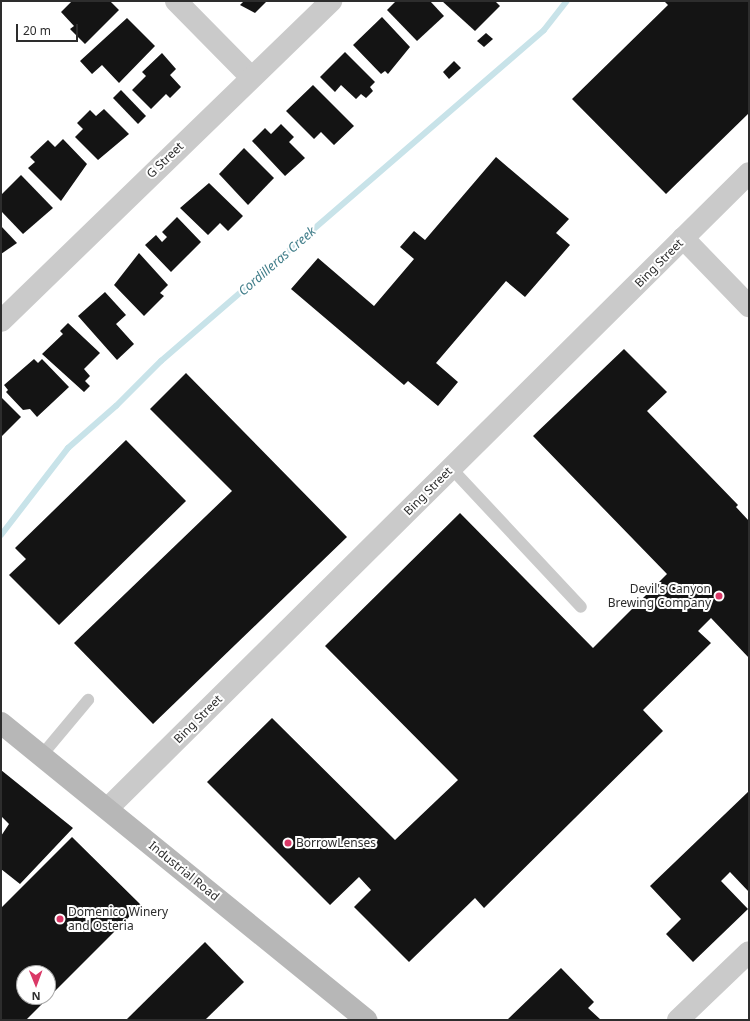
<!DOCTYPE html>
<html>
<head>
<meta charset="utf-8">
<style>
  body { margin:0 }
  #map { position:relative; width:750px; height:1021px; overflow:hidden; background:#fff; font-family:"Noto Sans",sans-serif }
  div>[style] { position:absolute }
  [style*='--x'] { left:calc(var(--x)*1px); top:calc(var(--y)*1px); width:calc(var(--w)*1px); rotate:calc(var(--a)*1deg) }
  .stream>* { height:6px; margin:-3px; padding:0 3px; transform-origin:3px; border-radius:3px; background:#c8e3e9 }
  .building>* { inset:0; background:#141414 }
  .lane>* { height:12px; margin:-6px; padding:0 6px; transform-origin:6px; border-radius:6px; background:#cacaca }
  .street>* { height:22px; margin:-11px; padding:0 11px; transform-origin:11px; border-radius:11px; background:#cacaca }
  .secondary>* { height:22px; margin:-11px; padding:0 11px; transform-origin:11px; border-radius:11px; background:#b7b7b7 }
  .dots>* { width:11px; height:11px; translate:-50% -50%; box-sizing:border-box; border:2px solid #fff; border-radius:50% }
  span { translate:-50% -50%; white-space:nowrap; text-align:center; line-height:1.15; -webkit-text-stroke:4px #fff; paint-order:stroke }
  .street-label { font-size:12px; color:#2d2d2d }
  .poi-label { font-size:12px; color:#2d2d2d }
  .right { translate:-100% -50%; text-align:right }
  .left { translate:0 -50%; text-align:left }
  .water-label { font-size:13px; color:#407d89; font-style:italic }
  .frame { position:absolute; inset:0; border:2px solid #2d2d2d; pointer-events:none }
  .north { position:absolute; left:16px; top:965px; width:40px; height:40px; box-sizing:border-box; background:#fff; border:1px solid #ababab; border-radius:50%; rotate:179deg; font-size:11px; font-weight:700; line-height:16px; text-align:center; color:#2d2d2d }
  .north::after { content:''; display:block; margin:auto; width:14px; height:18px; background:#da3967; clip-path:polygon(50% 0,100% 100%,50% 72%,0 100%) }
  .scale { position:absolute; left:16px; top:24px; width:62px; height:18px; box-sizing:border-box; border:2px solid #2d2d2d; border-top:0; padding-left:5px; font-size:12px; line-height:14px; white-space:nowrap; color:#2d2d2d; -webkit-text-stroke:3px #fff; paint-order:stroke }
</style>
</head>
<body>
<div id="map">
  <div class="stream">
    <div style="--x:1;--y:535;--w:110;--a:-52.4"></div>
    <div style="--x:68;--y:448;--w:64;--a:-41.2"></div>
    <div style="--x:116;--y:406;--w:64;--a:-45"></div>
    <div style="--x:161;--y:361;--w:506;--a:-40.83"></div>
    <div style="--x:544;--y:30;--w:37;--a:-52"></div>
  </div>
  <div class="building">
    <div style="clip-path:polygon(72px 1px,110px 1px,119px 10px,85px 44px,70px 29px,74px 26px,61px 12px)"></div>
    <div style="clip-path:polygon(244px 1px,267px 1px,255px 13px,240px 5px)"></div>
    <div style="clip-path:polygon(396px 1px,430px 1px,444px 16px,417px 41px,387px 10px)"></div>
    <div style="clip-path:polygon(442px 1px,495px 1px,500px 6px,475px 31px)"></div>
    <div style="clip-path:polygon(664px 1px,749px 1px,749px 113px,666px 194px,572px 99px,668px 5px)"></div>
    <div style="clip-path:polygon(382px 17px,410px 47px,388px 74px,385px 71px,381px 74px,353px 45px)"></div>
    <div style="clip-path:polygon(127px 18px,155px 46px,119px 83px,102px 65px,92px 74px,80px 61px)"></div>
    <div style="clip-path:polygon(486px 33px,493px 39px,484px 47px,477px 41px)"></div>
    <div style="clip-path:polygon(345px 52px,375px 82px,370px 87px,373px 91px,366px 98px,361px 94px,356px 99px,341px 85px,335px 92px,320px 77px)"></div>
    <div style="clip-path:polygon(162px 53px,176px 69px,170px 75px,181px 87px,170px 98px,166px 94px,151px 109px,132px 90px,146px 76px,142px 72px)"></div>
    <div style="clip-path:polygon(454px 61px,461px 68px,449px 79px,443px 72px)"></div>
    <div style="clip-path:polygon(313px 85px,354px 126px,334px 145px,321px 132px,314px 139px,286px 111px)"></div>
    <div style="clip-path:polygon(121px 90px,146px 116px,138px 124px,113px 98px)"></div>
    <div style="clip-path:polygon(104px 109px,129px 134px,98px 160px,75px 137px,83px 129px,77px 123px,90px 110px,96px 116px)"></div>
    <div style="clip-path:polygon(281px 124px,294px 137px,289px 142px,305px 158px,285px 176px,252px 141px,265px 128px,271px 134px)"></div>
    <div style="clip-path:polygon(63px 139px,87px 164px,61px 201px,28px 168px,35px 162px,30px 157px,48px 140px,55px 147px)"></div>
    <div style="clip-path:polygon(244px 148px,274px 178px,248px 205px,219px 174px)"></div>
    <div style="clip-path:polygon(496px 157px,569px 219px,556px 233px,570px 245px,525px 297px,506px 281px,436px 363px,458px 382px,438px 406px,408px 381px,404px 385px,291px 289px,318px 258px,374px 306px,414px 259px,400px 247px,414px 231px,425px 240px)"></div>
    <div style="clip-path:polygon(21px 175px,53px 208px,23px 234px,1px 211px,1px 195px)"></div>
    <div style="clip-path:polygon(209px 183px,243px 216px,228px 231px,220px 223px,208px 235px,180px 208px)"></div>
    <div style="clip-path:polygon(177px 217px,201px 242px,171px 272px,145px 245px,156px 235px,162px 242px,167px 237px,162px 232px)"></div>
    <div style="clip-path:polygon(1px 226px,17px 243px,1px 254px)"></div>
    <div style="clip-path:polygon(139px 253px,168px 285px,160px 293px,164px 296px,144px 316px,114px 285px)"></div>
    <div style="clip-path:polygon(105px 292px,126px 315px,116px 324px,134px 344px,117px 360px,78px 316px)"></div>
    <div style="clip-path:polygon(68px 323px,100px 353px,84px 369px,90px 376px,85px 381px,90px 386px,84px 392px,42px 354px,63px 334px,60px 331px)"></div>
    <div style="clip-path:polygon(624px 349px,667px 392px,647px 411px,738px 505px,736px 507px,749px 521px,749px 658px,711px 618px,698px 631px,711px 643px,643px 710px,663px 731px,484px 908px,475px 898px,409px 962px,354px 907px,371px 890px,359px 877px,330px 905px,207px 782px,272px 718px,395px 840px,458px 780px,325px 646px,460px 513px,593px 648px,667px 574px,533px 436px)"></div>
    <div style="clip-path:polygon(34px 359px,38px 363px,42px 359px,69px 387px,37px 417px,30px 409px,23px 410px,6px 392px,8px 390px,4px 385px)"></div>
    <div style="clip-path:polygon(186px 373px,347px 537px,153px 724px,74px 643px,232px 491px,150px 409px)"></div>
    <div style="clip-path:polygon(1px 397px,21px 417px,1px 437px)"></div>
    <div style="clip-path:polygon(126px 440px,186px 501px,59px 625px,9px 575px,26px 559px,15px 548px)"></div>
    <div style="clip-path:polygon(1px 770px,73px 828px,20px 884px,1px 869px,1px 836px,9px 824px,1px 816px)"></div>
    <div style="clip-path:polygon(749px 791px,749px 892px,730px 872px,721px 881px,748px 909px,693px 962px,666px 934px,681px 919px,650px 886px)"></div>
    <div style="clip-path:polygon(evenodd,72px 837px,141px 905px,26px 1020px,1px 1020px,1px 908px,72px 837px,24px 973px,48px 973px,48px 997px,24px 997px,24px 973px)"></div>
    <div style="clip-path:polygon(205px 942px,244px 982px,205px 1020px,126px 1020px)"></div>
    <div style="clip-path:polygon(561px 968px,594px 1002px,588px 1008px,601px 1020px,507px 1020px)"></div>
  </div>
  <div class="lane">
    <div style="--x:451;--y:468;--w:190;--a:46.9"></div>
    <div style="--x:42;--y:755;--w:72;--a:-50.1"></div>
  </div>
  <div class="street">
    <div style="--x:176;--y:1;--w:107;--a:45.4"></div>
    <div style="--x:683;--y:238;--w:95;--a:45.9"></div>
    <div style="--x:1;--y:321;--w:460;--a:-44.1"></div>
    <div style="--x:108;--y:808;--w:902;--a:-44.73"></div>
    <div style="--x:678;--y:1020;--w:98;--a:-43.8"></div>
  </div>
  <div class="secondary">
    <div style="--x:1;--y:723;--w:471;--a:39.1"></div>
  </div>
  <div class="dots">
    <div style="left:719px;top:596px;background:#da3967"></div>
    <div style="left:288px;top:843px;background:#da3967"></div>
    <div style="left:60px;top:919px;background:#da3967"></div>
  </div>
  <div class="street-label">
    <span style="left:165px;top:160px;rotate:-44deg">G Street</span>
    <span style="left:659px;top:263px;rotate:-45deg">Bing Street</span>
    <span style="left:428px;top:491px;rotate:-45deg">Bing Street</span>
    <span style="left:198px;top:719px;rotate:-45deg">Bing Street</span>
    <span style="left:184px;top:871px;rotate:39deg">Industrial Road</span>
  </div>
  <div class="poi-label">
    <span class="right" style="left:711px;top:596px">Devil's Canyon<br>Brewing Company</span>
    <span class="left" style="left:296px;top:843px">BorrowLenses</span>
    <span class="left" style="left:68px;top:919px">Domenico Winery<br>and Osteria</span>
  </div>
  <div class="water-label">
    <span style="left:277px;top:261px;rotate:-41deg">Cordilleras Creek</span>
  </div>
  <div class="frame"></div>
  <div class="north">N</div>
  <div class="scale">20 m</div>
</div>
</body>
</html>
